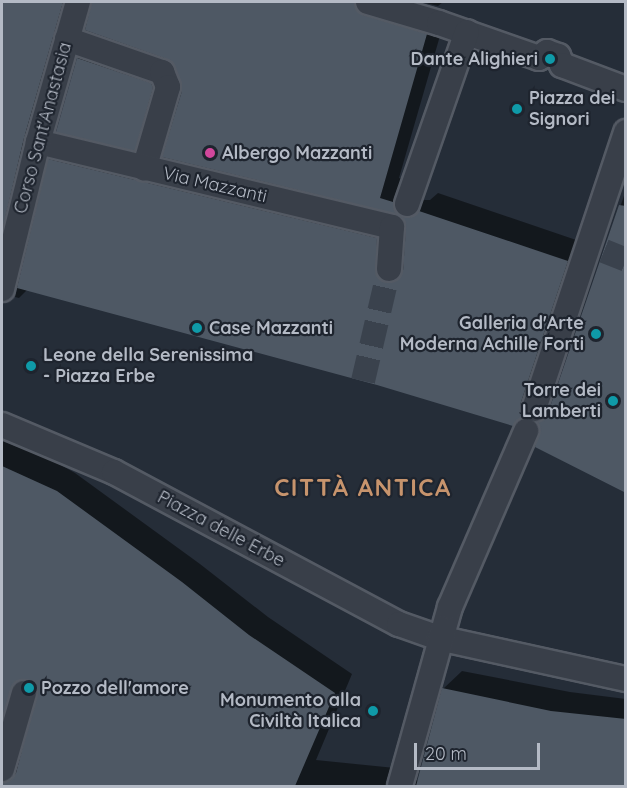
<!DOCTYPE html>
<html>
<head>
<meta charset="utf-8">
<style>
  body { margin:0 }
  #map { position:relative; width:627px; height:788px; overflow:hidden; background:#252d38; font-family:Quicksand,sans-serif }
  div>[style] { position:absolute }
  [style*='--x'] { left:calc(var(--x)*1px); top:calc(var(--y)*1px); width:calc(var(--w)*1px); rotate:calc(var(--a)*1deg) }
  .shadow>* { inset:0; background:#0007 }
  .building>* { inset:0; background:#4e5864 }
  .pedestrian-tunnel>* { height:24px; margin-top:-12px; transform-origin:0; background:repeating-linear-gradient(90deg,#3a424d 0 24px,transparent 0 36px) }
  .roads { filter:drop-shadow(2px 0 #545a64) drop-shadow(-2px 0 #545a64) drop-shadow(0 2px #545a64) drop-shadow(0 -2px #545a64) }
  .pedestrian>* { height:24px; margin:-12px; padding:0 12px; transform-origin:12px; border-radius:12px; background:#393f49 }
  .dots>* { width:16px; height:16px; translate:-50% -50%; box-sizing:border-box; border:3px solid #1e242e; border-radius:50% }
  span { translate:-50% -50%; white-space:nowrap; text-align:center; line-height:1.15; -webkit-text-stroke:4.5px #1e242e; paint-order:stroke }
  .poi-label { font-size:18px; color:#b4bac5; font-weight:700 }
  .right { translate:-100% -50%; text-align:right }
  .left { translate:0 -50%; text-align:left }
  .street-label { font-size:18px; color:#b4bac5 }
  .district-label { font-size:24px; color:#c7946d; font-weight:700; letter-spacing:1.5px }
  .frame { position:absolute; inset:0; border:3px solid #b4bac5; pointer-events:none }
  .scale { position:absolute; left:414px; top:743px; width:126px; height:27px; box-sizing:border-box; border:3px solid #b4bac5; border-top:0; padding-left:8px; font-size:18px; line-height:21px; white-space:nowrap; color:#b4bac5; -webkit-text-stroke:4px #1e242e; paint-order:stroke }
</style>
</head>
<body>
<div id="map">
  <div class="shadow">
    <div style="clip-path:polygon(2px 2px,76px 2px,2px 276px)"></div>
    <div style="clip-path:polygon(93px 2px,401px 2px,446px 15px,399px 178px,413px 182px,416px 193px,396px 212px,164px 156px,183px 91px,177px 66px,167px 57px,87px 29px)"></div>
    <div style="clip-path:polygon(422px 2px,443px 2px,438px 6px)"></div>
    <div style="clip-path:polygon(97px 39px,170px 64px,153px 130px,134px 149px,58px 131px,78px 58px)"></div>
    <div style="clip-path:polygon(68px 142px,394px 220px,393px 257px,405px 265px,408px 228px,404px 218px,422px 200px,430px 200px,438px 193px,585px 243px,540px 398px,522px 416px,377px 383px,27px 290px,19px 298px,15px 297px,50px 160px)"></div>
    <div style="clip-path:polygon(626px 190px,626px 492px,549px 413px)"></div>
    <div style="clip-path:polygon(evenodd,2px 441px,52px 460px,75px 473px,200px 564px,268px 617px,352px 674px,316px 760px,405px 769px,408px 777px,419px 781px,443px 689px,462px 671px,570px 692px,626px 699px,626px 786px,2px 786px,2px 441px,27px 679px,35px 682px,39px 697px,18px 765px,10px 760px,6px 745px,27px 679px)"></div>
  </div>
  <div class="building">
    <div style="clip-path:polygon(2px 2px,63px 2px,24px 138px,2px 231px)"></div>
    <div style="clip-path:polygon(92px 2px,354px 2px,357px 11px,363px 15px,427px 34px,380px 198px,393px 202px,397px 214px,162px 157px,182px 91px,175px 67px,167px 59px,85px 30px)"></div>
    <div style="clip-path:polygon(77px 58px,151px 83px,153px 88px,135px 151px,56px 132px)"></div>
    <div style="clip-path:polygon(48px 159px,377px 238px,376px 275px,387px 283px,396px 281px,403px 271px,406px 228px,402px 217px,410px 218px,419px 211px,568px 261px,520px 405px,523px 417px,513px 426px,377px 385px,17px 288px)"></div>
    <div style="clip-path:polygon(619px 205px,626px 206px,626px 493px,535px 447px,540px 430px,538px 423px,548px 413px)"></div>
    <div style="clip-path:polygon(2px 466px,57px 491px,182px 582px,249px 635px,335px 693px,295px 786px,2px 786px,2px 783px,11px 780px,16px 773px,38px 690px,28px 680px,15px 682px,2px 719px)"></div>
    <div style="clip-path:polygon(442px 688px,551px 711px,626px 719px,626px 786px,416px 786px)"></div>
  </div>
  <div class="pedestrian-tunnel">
    <div style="--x:604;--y:251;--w:24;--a:22"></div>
    <div style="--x:363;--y:381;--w:115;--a:-76.9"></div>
  </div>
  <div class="roads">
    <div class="pedestrian">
      <div style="--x:368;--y:2;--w:74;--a:16.5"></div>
      <div style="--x:439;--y:23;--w:106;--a:19.3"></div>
      <div style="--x:539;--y:58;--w:10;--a:-37"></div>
      <div style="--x:547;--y:52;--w:12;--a:20"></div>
      <div style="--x:558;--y:56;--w:10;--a:66"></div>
      <div style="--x:562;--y:65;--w:68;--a:20.6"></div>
      <div style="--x:67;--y:39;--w:101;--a:19.2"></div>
      <div style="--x:162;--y:72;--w:16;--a:68"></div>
      <div style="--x:168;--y:87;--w:85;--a:106.3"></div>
      <div style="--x:38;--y:142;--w:364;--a:13.5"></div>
      <div style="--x:392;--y:227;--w:42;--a:94.1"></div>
      <div style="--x:407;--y:204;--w:182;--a:-70.8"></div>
      <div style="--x:2;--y:289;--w:151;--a:-76.2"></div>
      <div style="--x:38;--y:142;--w:146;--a:-74.1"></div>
      <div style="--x:534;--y:409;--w:292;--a:-71.6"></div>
      <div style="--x:2;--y:425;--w:121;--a:22.8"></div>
      <div style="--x:114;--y:472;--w:323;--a:28.1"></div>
      <div style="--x:399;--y:624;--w:42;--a:19.3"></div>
      <div style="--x:439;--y:638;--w:191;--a:12.4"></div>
      <div style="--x:2;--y:769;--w:79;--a:-73.9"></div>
      <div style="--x:400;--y:786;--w:186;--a:-74.4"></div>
      <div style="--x:450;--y:607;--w:192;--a:-66.6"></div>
    </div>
  </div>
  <div class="dots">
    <div style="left:550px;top:59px;background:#0f9aa8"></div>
    <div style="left:517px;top:109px;background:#0f9aa8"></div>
    <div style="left:210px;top:153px;background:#d1479c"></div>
    <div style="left:197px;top:328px;background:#0f9aa8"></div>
    <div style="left:596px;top:334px;background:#0f9aa8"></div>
    <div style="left:31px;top:366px;background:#0f9aa8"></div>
    <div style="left:613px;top:401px;background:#0f9aa8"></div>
    <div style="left:29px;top:688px;background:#0f9aa8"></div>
    <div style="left:373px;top:711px;background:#0f9aa8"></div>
  </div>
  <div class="poi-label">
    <span class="right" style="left:538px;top:59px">Dante Alighieri</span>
    <span class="left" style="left:529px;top:109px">Piazza dei<br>Signori</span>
    <span class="left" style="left:222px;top:153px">Albergo Mazzanti</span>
    <span class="right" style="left:584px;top:334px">Galleria d'Arte<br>Moderna Achille Forti</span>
    <span class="left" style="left:209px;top:328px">Case Mazzanti</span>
    <span class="left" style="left:43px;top:366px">Leone della Serenissima<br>- Piazza Erbe</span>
    <span class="right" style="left:601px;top:401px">Torre dei<br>Lamberti</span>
    <span class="left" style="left:41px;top:688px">Pozzo dell'amore</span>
    <span class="right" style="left:361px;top:711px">Monumento alla<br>Civiltà Italica</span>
  </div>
  <div class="street-label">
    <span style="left:43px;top:128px;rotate:-75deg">Corso Sant'Anastasia</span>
    <span style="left:215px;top:185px;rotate:13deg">Via Mazzanti</span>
    <span style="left:221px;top:529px;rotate:28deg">Piazza delle Erbe</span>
  </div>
  <div class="district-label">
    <span style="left:363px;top:488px">CITTÀ ANTICA</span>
  </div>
  <div class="frame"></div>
  <div class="scale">20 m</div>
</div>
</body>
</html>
